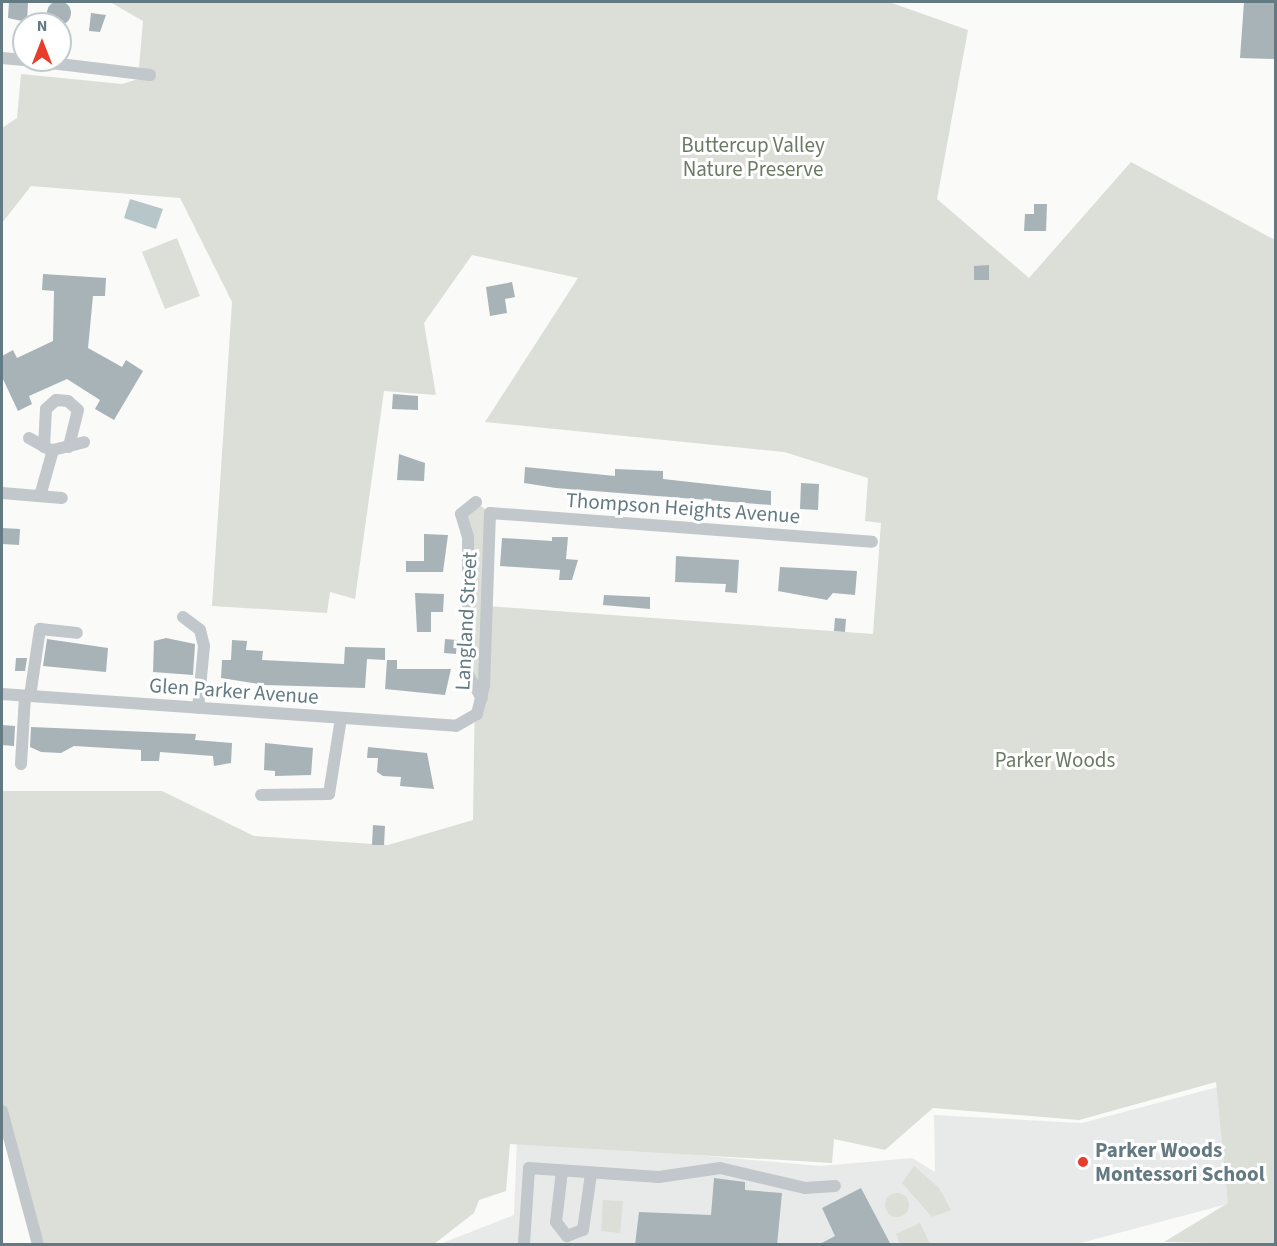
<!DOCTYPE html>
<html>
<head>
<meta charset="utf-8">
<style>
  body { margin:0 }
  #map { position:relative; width:1277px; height:1246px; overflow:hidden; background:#fafaf8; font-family:"Source Sans 3",sans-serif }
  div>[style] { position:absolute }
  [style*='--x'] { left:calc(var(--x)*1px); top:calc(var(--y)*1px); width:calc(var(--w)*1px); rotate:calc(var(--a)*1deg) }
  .built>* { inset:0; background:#e8eae9 }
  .green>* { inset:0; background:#dbdfd7 }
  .round { border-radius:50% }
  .water>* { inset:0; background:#b7c7c9 }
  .building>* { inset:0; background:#a7b3b7 }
  .minor>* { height:12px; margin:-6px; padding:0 6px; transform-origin:6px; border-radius:6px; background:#c1c7ca }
  .dots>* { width:16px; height:16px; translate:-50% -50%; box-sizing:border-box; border:3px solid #fff; border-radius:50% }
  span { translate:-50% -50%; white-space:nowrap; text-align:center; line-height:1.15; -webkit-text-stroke:6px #fff; paint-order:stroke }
  .park-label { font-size:21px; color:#6b7a63 }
  .street-label { font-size:21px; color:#647a83 }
  .poi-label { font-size:21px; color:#647a83; font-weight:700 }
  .left { translate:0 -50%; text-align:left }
  .frame { position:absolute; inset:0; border:3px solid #647a83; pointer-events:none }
  .north { position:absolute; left:12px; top:12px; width:60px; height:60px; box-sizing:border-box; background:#fff; border:2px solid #c1cacd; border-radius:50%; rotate:0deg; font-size:16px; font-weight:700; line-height:24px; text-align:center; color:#647a83 }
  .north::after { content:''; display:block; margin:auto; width:21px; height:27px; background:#e73d2b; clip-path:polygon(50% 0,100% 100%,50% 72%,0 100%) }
</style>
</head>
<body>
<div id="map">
  <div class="built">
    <div style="clip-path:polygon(1222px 1086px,1235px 1202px,1077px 1244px,440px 1244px,514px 1215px,517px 1139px,821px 1166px,912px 1158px,935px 1172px,934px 1115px,1082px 1123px)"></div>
  </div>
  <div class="green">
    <div style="clip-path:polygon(110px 2px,889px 2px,968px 30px,937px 199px,1029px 278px,1131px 162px,1275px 240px,1275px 1244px,1164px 1242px,1228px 1203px,1216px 1082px,1079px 1120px,933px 1108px,885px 1150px,834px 1139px,832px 1163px,510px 1144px,506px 1191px,479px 1200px,474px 1213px,434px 1244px,44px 1244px,2px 1113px,2px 791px,162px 791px,254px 836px,388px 845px,473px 820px,475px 688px,462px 522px,476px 502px,490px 513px,487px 606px,873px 634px,881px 523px,865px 521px,868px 478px,784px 452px,485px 422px,578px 278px,472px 255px,424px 323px,436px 395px,384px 391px,355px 599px,330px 592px,327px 613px,212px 606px,232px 302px,180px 198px,31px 186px,2px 223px,2px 128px,17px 118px,21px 74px,122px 84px,138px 79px,143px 21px)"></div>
    <div style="clip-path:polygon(177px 238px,200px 296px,165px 309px,142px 252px)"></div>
    <div style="clip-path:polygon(914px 1166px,939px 1188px,951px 1210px,932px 1217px,902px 1183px)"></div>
    <div class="round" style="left:885px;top:1193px;width:24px;height:24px"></div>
    <div style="clip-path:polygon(603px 1200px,623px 1201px,620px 1233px,601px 1231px)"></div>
    <div style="clip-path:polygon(920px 1223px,930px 1244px,900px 1244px,896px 1234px)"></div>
  </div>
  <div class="water">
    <div style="clip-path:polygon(130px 199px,163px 209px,156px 229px,124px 218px)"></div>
  </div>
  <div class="building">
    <div class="round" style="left:47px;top:1px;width:24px;height:24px"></div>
    <div style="clip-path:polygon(9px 2px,28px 2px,27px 22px,8px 18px)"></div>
    <div style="clip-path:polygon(1244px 2px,1275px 2px,1275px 59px,1240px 58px)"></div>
    <div style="clip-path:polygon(91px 13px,106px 15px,100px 32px,89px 31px)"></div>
    <div style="clip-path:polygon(1034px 204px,1047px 204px,1046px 231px,1024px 231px,1025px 214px,1034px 214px)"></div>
    <div style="clip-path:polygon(989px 265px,989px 280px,974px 280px,974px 266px)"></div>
    <div style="clip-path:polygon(43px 274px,106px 278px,105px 296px,93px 296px,88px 348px,122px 367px,126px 360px,143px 371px,114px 420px,95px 409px,100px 400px,67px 379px,29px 396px,32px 404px,18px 411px,2px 377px,2px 356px,13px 350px,17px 358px,53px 341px,54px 291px,42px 290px)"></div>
    <div style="clip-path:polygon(512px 282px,515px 297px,505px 299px,507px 313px,490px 316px,486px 287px)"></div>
    <div style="clip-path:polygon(393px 394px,418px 396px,418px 410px,392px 409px)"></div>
    <div style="clip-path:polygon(399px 454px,425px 463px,424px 481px,397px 480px)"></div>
    <div style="clip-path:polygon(525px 467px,615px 476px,615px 469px,663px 471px,663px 479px,771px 491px,771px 505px,556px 488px,524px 483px)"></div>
    <div style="clip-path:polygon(801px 483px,819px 484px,818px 510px,800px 509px)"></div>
    <div style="clip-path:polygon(2px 528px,20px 529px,19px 545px,2px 544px)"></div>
    <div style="clip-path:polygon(424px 534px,448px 535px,443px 572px,406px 572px,406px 561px,424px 561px)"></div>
    <div style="clip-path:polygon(552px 537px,568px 537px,566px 559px,578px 560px,572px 580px,559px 580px,560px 570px,500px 566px,502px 538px,552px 541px)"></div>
    <div style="clip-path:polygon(676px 556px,739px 560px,737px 593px,725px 592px,726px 584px,675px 582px)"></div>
    <div style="clip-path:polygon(780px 567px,857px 571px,855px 595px,833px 593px,827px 600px,778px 591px)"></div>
    <div style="clip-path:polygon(415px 593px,444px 594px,443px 612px,431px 612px,431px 632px,417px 632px)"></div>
    <div style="clip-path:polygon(604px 595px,650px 597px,650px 609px,603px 605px)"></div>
    <div style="clip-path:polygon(835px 618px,846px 619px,845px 632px,834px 631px)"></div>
    <div style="clip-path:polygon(166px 638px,195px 644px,193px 675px,153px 672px,154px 641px)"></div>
    <div style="clip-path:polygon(47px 639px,108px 648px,106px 672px,43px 666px)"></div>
    <div style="clip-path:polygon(445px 639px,457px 640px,456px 654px,444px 653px)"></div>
    <div style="clip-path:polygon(232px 640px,247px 641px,246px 650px,263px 651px,262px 660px,344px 664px,345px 647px,385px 648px,385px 660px,367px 659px,365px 688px,265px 685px,221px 678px,222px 660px,231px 660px)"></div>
    <div style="clip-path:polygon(16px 658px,27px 658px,25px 671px,15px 671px)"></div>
    <div style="clip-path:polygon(387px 660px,397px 660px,397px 669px,451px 669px,445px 695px,385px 689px)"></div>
    <div style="clip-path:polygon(2px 725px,15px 726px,14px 746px,2px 745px)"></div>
    <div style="clip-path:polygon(31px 727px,196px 734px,195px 740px,232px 743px,231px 763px,214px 766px,213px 756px,160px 752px,159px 761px,141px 761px,141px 750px,74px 746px,61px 753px,41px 752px,30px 747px)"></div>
    <div style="clip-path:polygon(265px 743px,313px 748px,311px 775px,275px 776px,275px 771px,264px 770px)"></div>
    <div style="clip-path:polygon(368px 747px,427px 753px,434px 789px,400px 786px,401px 777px,383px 776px,377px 772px,378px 758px,367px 758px)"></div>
    <div style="clip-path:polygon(373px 825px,385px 826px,384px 845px,372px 845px)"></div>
    <div style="clip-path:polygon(714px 1178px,745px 1182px,745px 1190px,782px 1193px,777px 1245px,635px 1245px,639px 1212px,711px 1215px)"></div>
    <div style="clip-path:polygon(861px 1188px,891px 1245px,818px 1245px,835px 1236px,822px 1208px)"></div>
  </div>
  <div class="minor">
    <div style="--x:2;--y:58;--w:22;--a:5"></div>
    <div style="--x:26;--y:60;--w:125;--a:6.9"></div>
    <div style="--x:29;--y:438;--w:23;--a:29"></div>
    <div style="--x:44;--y:447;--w:38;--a:-87"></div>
    <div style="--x:46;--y:409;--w:13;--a:-42"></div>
    <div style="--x:56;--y:400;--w:12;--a:5"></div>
    <div style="--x:68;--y:401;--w:13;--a:42"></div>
    <div style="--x:78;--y:410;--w:38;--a:104"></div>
    <div style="--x:2;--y:493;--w:60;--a:4.8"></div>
    <div style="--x:40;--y:496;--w:48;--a:-74.2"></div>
    <div style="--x:53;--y:450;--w:32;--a:-14"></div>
    <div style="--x:476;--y:502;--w:19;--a:141"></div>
    <div style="--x:461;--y:514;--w:24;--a:73"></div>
    <div style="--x:468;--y:537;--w:138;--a:90"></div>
    <div style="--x:468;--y:675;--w:27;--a:59"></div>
    <div style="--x:183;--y:617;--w:21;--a:37"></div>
    <div style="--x:200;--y:630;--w:16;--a:76"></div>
    <div style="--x:204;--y:646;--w:62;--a:95.5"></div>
    <div style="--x:2;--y:694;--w:455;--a:4"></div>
    <div style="--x:456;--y:726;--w:24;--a:-30"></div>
    <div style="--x:477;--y:714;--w:30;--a:-76"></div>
    <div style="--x:484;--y:685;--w:172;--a:-88"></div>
    <div style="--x:490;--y:513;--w:383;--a:4.3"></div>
    <div style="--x:30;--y:696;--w:68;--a:-81.5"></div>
    <div style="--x:40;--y:629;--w:37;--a:6"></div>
    <div style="--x:21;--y:764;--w:68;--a:-86.6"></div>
    <div style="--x:261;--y:795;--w:68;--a:-0.8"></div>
    <div style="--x:329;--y:794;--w:77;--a:-81"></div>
    <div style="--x:2;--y:1111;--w:138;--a:74.9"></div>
    <div style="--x:562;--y:1171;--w:51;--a:96.7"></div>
    <div style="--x:556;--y:1222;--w:18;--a:52"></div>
    <div style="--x:567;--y:1236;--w:17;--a:-21"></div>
    <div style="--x:583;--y:1230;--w:57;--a:-81.9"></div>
    <div style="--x:524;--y:1244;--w:76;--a:-86.2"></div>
    <div style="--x:529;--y:1168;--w:130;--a:4"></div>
    <div style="--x:659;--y:1177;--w:62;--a:-8.4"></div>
    <div style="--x:720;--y:1168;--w:87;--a:13.2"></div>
    <div style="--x:805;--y:1188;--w:30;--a:-4"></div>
  </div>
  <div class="dots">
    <div style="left:1083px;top:1162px;background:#e73d2b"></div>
  </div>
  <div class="park-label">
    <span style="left:753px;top:157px">Buttercup Valley<br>Nature Preserve</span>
    <span style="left:1055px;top:760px">Parker Woods</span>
  </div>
  <div class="street-label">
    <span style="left:683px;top:508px;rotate:4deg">Thompson Heights Avenue</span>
    <span style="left:466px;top:621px;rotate:-87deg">Langland Street</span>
    <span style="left:234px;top:691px;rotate:4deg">Glen Parker Avenue</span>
  </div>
  <div class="poi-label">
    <span class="left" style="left:1095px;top:1162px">Parker Woods<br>Montessori School</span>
  </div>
  <div class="frame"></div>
  <div class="north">N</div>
</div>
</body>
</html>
